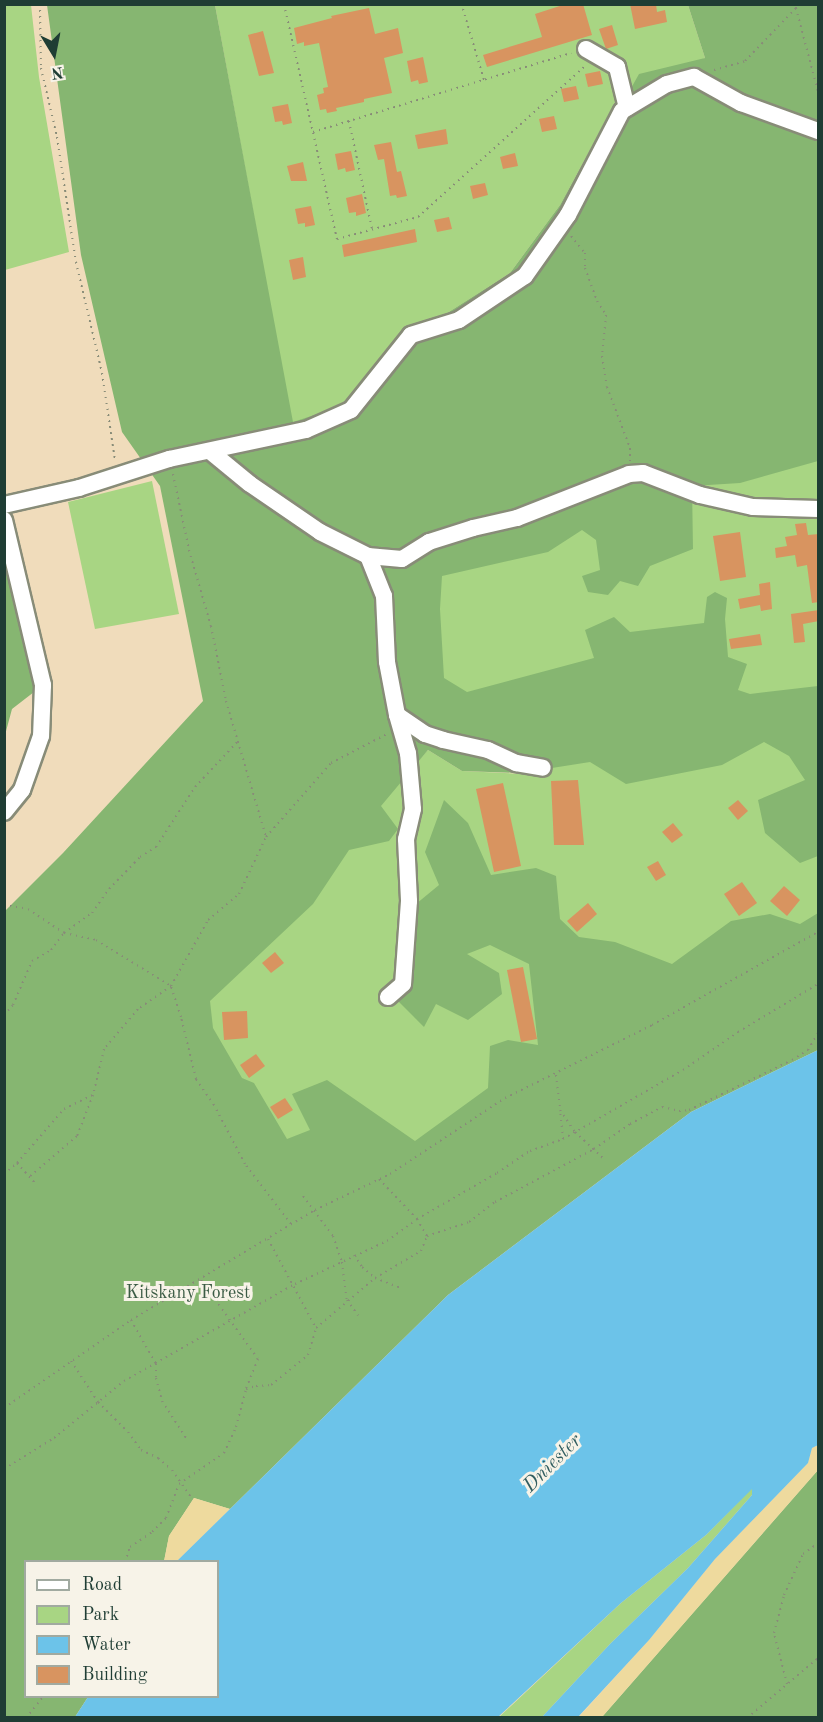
<!DOCTYPE html>
<html>
<head>
<meta charset="utf-8">
<style>
  body { margin:0 }
  #map { position:relative; width:823px; height:1722px; overflow:hidden; background:#f0dcbb; font-family:"Old Standard TT",serif }
  div>[style] { position:absolute }
  [style*='--x'] { left:calc(var(--x)*1px); top:calc(var(--y)*1px); width:calc(var(--w)*1px); rotate:calc(var(--a)*1deg) }
  .green>* { inset:0; background:#a8d583 }
  .forest>* { inset:0; background:#86b671 }
  .sand>* { inset:0; background:#eeda9e }
  .water>* { inset:0; background:#6cc3e9 }
  .building>* { inset:0; background:#d89460 }
  .path>* { height:2px; margin-top:-1px; transform-origin:0; background:repeating-linear-gradient(90deg,#888c78 0 1.5px,transparent 0 6px) }
  .roads { filter:drop-shadow(2px 0 #888c78) drop-shadow(-2px 0 #888c78) drop-shadow(0 2px #888c78) drop-shadow(0 -2px #888c78) }
  .minor>* { height:16px; margin:-8px; padding:0 8px; transform-origin:8px; border-radius:8px; background:#fff }
  span { translate:-50% -50%; white-space:nowrap; text-align:center; line-height:1.15; -webkit-text-stroke:6px #f7f3e8; paint-order:stroke }
  .park-label { font-size:18px; color:#3a5b44 }
  .water-label { font-size:20px; color:#325e61; font-style:italic }
  .frame { position:absolute; inset:0; border:6px solid #1f3d34; pointer-events:none }
  .legend { position:absolute; left:24px; top:1560px; width:195px; height:138px; box-sizing:border-box; background:#f7f3e8; border:2px solid #a1aaa0; margin:0; padding:8px 10px; list-style:none; font-size:18px; color:#1f3d34 }
  .legend li { display:flex; align-items:center; gap:12px; height:30px }
  .legend b { width:30px; border:2px solid #a1aaa0 }
  .north { position:absolute; left:24px; top:24px; width:60px; height:60px; -webkit-text-stroke:4px #f7f3e8; paint-order:stroke; rotate:170deg; font-size:16px; font-weight:700; line-height:24px; text-align:center; color:#1f3d34 }
  .north::after { content:''; display:block; margin:auto; width:21px; height:27px; background:#1f3d34; clip-path:polygon(50% 0,100% 100%,50% 72%,0 100%) }
</style>
</head>
<body>
<div id="map">
  <div class="green">
    <div style="clip-path:polygon(5px 4px,31px 5px,39px 77px,69px 252px,5px 270px)"></div>
    <div style="clip-path:polygon(215px 5px,688px 5px,705px 58px,614px 106px,560px 205px,510px 273px,444px 315px,404px 333px,342px 406px,292px 423px)"></div>
    <div style="clip-path:polygon(818px 162px,818px 921px,419px 1144px,299px 1197px,192px 1010px,428px 750px,462px 771px,543px 775px,430px 726px,421px 579px)"></div>
    <div style="clip-path:polygon(152px 481px,179px 614px,95px 629px,68px 502px)"></div>
    <div style="clip-path:polygon(752px 1488px,752px 1495px,688px 1568px,610px 1644px,542px 1717px,498px 1718px,621px 1603px,706px 1535px)"></div>
  </div>
  <div class="forest">
    <div style="clip-path:polygon(47px 5px,215px 5px,293px 422px,342px 406px,404px 333px,444px 315px,510px 273px,560px 205px,614px 106px,625px 99px,639px 74px,705px 58px,688px 5px,818px 5px,818px 461px,740px 483px,692px 486px,693px 549px,650px 566px,638px 586px,620px 581px,608px 595px,588px 592px,582px 576px,600px 570px,596px 540px,582px 530px,548px 552px,442px 576px,440px 609px,444px 678px,467px 692px,594px 658px,585px 630px,614px 617px,630px 632px,704px 623px,707px 597px,715px 592px,727px 598px,725px 619px,728px 657px,747px 664px,738px 690px,750px 694px,818px 686px,818px 856px,800px 863px,765px 833px,758px 800px,805px 780px,789px 756px,764px 742px,722px 765px,626px 784px,590px 762px,520px 773px,462px 771px,428px 750px,381px 806px,398px 829px,389px 841px,349px 850px,313px 904px,210px 1001px,213px 1028px,242px 1078px,254px 1083px,287px 1139px,310px 1130px,292px 1094px,327px 1080px,415px 1141px,488px 1088px,490px 1046px,508px 1040px,538px 1045px,529px 964px,490px 945px,467px 954px,499px 973px,502px 994px,468px 1020px,436px 1004px,424px 1027px,396px 999px,416px 904px,439px 885px,425px 852px,444px 800px,468px 823px,491px 875px,536px 868px,556px 876px,560px 919px,579px 937px,615px 942px,672px 964px,731px 921px,770px 914px,800px 924px,818px 913px,818px 1050px,691px 1112px,448px 1295px,230px 1509px,194px 1498px,169px 1536px,164px 1561px,26px 1562px,26px 1696px,88px 1697px,75px 1717px,5px 1718px,5px 911px,63px 853px,203px 701px,160px 486px,122px 432px,81px 255px)"></div>
    <div style="clip-path:polygon(4px 520px,43px 685px,12px 709px,5px 735px)"></div>
    <div style="clip-path:polygon(818px 1470px,818px 1717px,602px 1717px)"></div>
  </div>
  <div class="sand">
    <div style="clip-path:polygon(818px 1445px,818px 1470px,602px 1717px,578px 1718px,649px 1640px,715px 1559px,808px 1463px,812px 1448px)"></div>
    <div style="clip-path:polygon(194px 1498px,230px 1509px,177px 1561px,164px 1562px,169px 1536px)"></div>
  </div>
  <div class="water">
    <div style="clip-path:polygon(818px 1050px,818px 1445px,812px 1448px,808px 1463px,715px 1559px,649px 1640px,578px 1717px,542px 1717px,610px 1644px,688px 1568px,752px 1495px,752px 1489px,706px 1535px,621px 1603px,498px 1717px,75px 1717px,88px 1697px,218px 1696px,218px 1562px,177px 1561px,448px 1295px,691px 1112px)"></div>
  </div>
  <div class="building">
    <div style="clip-path:polygon(566px 4px,583px 4px,592px 35px,487px 67px,483px 55px,542px 37px,535px 14px)"></div>
    <div style="clip-path:polygon(630px 4px,656px 4px,657px 12px,665px 10px,667px 22px,635px 29px)"></div>
    <div style="clip-path:polygon(369px 8px,375px 34px,398px 28px,403px 53px,384px 58px,392px 93px,364px 99px,364px 102px,336px 108px,337px 111px,327px 113px,326px 109px,320px 110px,317px 95px,324px 93px,323px 88px,328px 87px,319px 43px,304px 46px,304px 42px,297px 44px,294px 28px,332px 18px,331px 16px)"></div>
    <div style="clip-path:polygon(612px 25px,618px 45px,606px 49px,599px 29px)"></div>
    <div style="clip-path:polygon(263px 31px,274px 73px,259px 76px,248px 35px)"></div>
    <div style="clip-path:polygon(423px 57px,428px 82px,419px 84px,418px 80px,411px 82px,407px 61px)"></div>
    <div style="clip-path:polygon(600px 71px,603px 84px,588px 87px,585px 74px)"></div>
    <div style="clip-path:polygon(576px 86px,579px 99px,564px 102px,561px 89px)"></div>
    <div style="clip-path:polygon(288px 104px,292px 123px,283px 125px,282px 121px,275px 122px,272px 107px)"></div>
    <div style="clip-path:polygon(554px 116px,557px 129px,542px 132px,539px 119px)"></div>
    <div style="clip-path:polygon(446px 129px,448px 144px,418px 149px,415px 135px)"></div>
    <div style="clip-path:polygon(391px 142px,397px 172px,401px 171px,407px 196px,397px 198px,396px 195px,390px 196px,384px 159px,378px 160px,374px 145px)"></div>
    <div style="clip-path:polygon(351px 151px,355px 170px,346px 172px,345px 168px,338px 170px,335px 154px)"></div>
    <div style="clip-path:polygon(515px 153px,518px 166px,503px 169px,500px 157px)"></div>
    <div style="clip-path:polygon(303px 162px,307px 181px,291px 181px,287px 166px)"></div>
    <div style="clip-path:polygon(485px 183px,488px 195px,473px 199px,470px 186px)"></div>
    <div style="clip-path:polygon(362px 194px,366px 213px,356px 216px,356px 212px,349px 213px,346px 198px)"></div>
    <div style="clip-path:polygon(311px 206px,315px 225px,305px 227px,305px 223px,298px 224px,295px 209px)"></div>
    <div style="clip-path:polygon(449px 217px,452px 229px,437px 232px,434px 220px)"></div>
    <div style="clip-path:polygon(415px 229px,417px 242px,344px 257px,342px 245px)"></div>
    <div style="clip-path:polygon(303px 257px,306px 277px,293px 280px,289px 260px)"></div>
    <div style="clip-path:polygon(806px 523px,808px 535px,819px 534px,819px 602px,812px 603px,807px 565px,797px 567px,795px 555px,776px 558px,775px 548px,787px 546px,785px 537px,797px 535px,795px 524px)"></div>
    <div style="clip-path:polygon(740px 532px,746px 577px,720px 581px,713px 536px)"></div>
    <div style="clip-path:polygon(770px 582px,772px 609px,761px 611px,760px 605px,740px 609px,738px 599px,760px 595px,759px 584px)"></div>
    <div style="clip-path:polygon(819px 610px,819px 621px,803px 624px,805px 642px,794px 643px,791px 614px)"></div>
    <div style="clip-path:polygon(760px 634px,762px 645px,731px 649px,729px 639px)"></div>
    <div style="clip-path:polygon(578px 780px,584px 845px,554px 845px,551px 781px)"></div>
    <div style="clip-path:polygon(503px 783px,521px 866px,494px 872px,476px 789px)"></div>
    <div style="clip-path:polygon(738px 800px,748px 811px,738px 820px,728px 808px)"></div>
    <div style="clip-path:polygon(673px 823px,683px 835px,672px 843px,662px 832px)"></div>
    <div style="clip-path:polygon(658px 861px,666px 875px,656px 881px,647px 867px)"></div>
    <div style="clip-path:polygon(742px 882px,757px 903px,739px 916px,724px 894px)"></div>
    <div style="clip-path:polygon(784px 886px,800px 900px,787px 916px,770px 901px)"></div>
    <div style="clip-path:polygon(588px 903px,597px 914px,577px 932px,567px 921px)"></div>
    <div style="clip-path:polygon(275px 952px,284px 963px,271px 973px,262px 963px)"></div>
    <div style="clip-path:polygon(523px 967px,537px 1039px,521px 1042px,507px 970px)"></div>
    <div style="clip-path:polygon(247px 1011px,248px 1038px,224px 1040px,222px 1012px)"></div>
    <div style="clip-path:polygon(256px 1054px,265px 1066px,249px 1078px,240px 1065px)"></div>
    <div style="clip-path:polygon(285px 1098px,293px 1110px,278px 1119px,270px 1107px)"></div>
  </div>
  <div class="path">
    <div style="--x:40;--y:4;--w:64;--a:89.1"></div>
    <div style="--x:41;--y:68;--w:71;--a:76.9"></div>
    <div style="--x:57;--y:137;--w:126;--a:81.4"></div>
    <div style="--x:76;--y:262;--w:114;--a:76.8"></div>
    <div style="--x:102;--y:373;--w:88;--a:81.5"></div>
    <div style="--x:284;--y:4;--w:241;--a:77.3"></div>
    <div style="--x:337;--y:239;--w:84;--a:-15.2"></div>
    <div style="--x:418;--y:217;--w:227;--a:-42.1"></div>
    <div style="--x:467;--y:4;--w:6;--a:129"></div>
    <div style="--x:463;--y:9;--w:74;--a:73.5"></div>
    <div style="--x:796;--y:8;--w:87;--a:75.3"></div>
    <div style="--x:714;--y:70;--w:32;--a:-16"></div>
    <div style="--x:745;--y:61;--w:74;--a:-46.1"></div>
    <div style="--x:796;--y:8;--w:4;--a:-90"></div>
    <div style="--x:349;--y:121;--w:110;--a:78"></div>
    <div style="--x:313;--y:132;--w:270;--a:-17"></div>
    <div style="--x:571;--y:236;--w:22;--a:51"></div>
    <div style="--x:585;--y:253;--w:15;--a:90"></div>
    <div style="--x:585;--y:268;--w:35;--a:70"></div>
    <div style="--x:597;--y:301;--w:17;--a:57"></div>
    <div style="--x:606;--y:315;--w:41;--a:95.6"></div>
    <div style="--x:602;--y:356;--w:31;--a:81"></div>
    <div style="--x:607;--y:387;--w:65;--a:69.3"></div>
    <div style="--x:630;--y:448;--w:13;--a:90"></div>
    <div style="--x:173;--y:474;--w:78;--a:78.1"></div>
    <div style="--x:189;--y:550;--w:79;--a:73.9"></div>
    <div style="--x:211;--y:626;--w:76;--a:78.7"></div>
    <div style="--x:226;--y:701;--w:142;--a:73.6"></div>
    <div style="--x:4;--y:905;--w:24;--a:9"></div>
    <div style="--x:28;--y:909;--w:43;--a:33.7"></div>
    <div style="--x:64;--y:933;--w:33;--a:12"></div>
    <div style="--x:96;--y:940;--w:88;--a:31.5"></div>
    <div style="--x:171;--y:986;--w:40;--a:145.1"></div>
    <div style="--x:138;--y:1009;--w:52;--a:130.4"></div>
    <div style="--x:104;--y:1049;--w:47;--a:103.4"></div>
    <div style="--x:93;--y:1095;--w:44;--a:111.3"></div>
    <div style="--x:77;--y:1136;--w:63;--a:139.5"></div>
    <div style="--x:4;--y:1015;--w:13;--a:-48"></div>
    <div style="--x:13;--y:1005;--w:48;--a:-66.6"></div>
    <div style="--x:32;--y:961;--w:22;--a:-30"></div>
    <div style="--x:51;--y:950;--w:21;--a:-53"></div>
    <div style="--x:64;--y:933;--w:34;--a:-36"></div>
    <div style="--x:92;--y:913;--w:29;--a:-55"></div>
    <div style="--x:109;--y:889;--w:45;--a:-45.9"></div>
    <div style="--x:140;--y:857;--w:19;--a:-32"></div>
    <div style="--x:156;--y:847;--w:72;--a:-57"></div>
    <div style="--x:195;--y:787;--w:63;--a:-46.9"></div>
    <div style="--x:556;--y:1075;--w:35;--a:83"></div>
    <div style="--x:560;--y:1110;--w:27;--a:56"></div>
    <div style="--x:575;--y:1132;--w:40;--a:43"></div>
    <div style="--x:563;--y:1139;--w:138;--a:-29.9"></div>
    <div style="--x:683;--y:1070;--w:67;--a:-34.6"></div>
    <div style="--x:738;--y:1032;--w:93;--a:-31"></div>
    <div style="--x:17;--y:1163;--w:72;--a:-49"></div>
    <div style="--x:64;--y:1109;--w:32;--a:-26"></div>
    <div style="--x:4;--y:1174;--w:17;--a:-40"></div>
    <div style="--x:17;--y:1163;--w:28;--a:48"></div>
    <div style="--x:379;--y:1179;--w:55;--a:46.5"></div>
    <div style="--x:417;--y:1219;--w:20;--a:60"></div>
    <div style="--x:303;--y:1196;--w:50;--a:53.1"></div>
    <div style="--x:333;--y:1236;--w:28;--a:71"></div>
    <div style="--x:342;--y:1262;--w:38;--a:83"></div>
    <div style="--x:347;--y:1300;--w:19;--a:54"></div>
    <div style="--x:291;--y:1224;--w:76;--a:-127.5"></div>
    <div style="--x:245;--y:1164;--w:67;--a:-117.7"></div>
    <div style="--x:214;--y:1105;--w:32;--a:-125"></div>
    <div style="--x:196;--y:1079;--w:64;--a:-103.6"></div>
    <div style="--x:181;--y:1017;--w:33;--a:-108"></div>
    <div style="--x:171;--y:986;--w:76;--a:-60.7"></div>
    <div style="--x:208;--y:920;--w:40;--a:-40"></div>
    <div style="--x:239;--y:894;--w:63;--a:-64.7"></div>
    <div style="--x:266;--y:837;--w:98;--a:-48.7"></div>
    <div style="--x:331;--y:763;--w:63;--a:-27.4"></div>
    <div style="--x:268;--y:1239;--w:101;--a:61.7"></div>
    <div style="--x:354;--y:1255;--w:14;--a:56"></div>
    <div style="--x:362;--y:1267;--w:17;--a:40"></div>
    <div style="--x:375;--y:1278;--w:26;--a:21"></div>
    <div style="--x:201;--y:1280;--w:97;--a:54.2"></div>
    <div style="--x:258;--y:1359;--w:32;--a:112"></div>
    <div style="--x:131;--y:1320;--w:51;--a:60.4"></div>
    <div style="--x:156;--y:1364;--w:14;--a:90"></div>
    <div style="--x:156;--y:1378;--w:24;--a:75"></div>
    <div style="--x:162;--y:1401;--w:44;--a:57"></div>
    <div style="--x:71;--y:1361;--w:49;--a:56.6"></div>
    <div style="--x:98;--y:1402;--w:42;--a:45"></div>
    <div style="--x:128;--y:1432;--w:22;--a:54"></div>
    <div style="--x:141;--y:1450;--w:19;--a:25"></div>
    <div style="--x:158;--y:1458;--w:18;--a:41"></div>
    <div style="--x:172;--y:1470;--w:32;--a:55"></div>
    <div style="--x:4;--y:1408;--w:155;--a:-34.7"></div>
    <div style="--x:131;--y:1320;--w:214;--a:-30.9"></div>
    <div style="--x:315;--y:1210;--w:83;--a:-25.6"></div>
    <div style="--x:390;--y:1174;--w:138;--a:-33.5"></div>
    <div style="--x:505;--y:1098;--w:164;--a:-26.4"></div>
    <div style="--x:652;--y:1025;--w:190;--a:-29.3"></div>
    <div style="--x:4;--y:1469;--w:59;--a:-31.8"></div>
    <div style="--x:54;--y:1438;--w:90;--a:-39.2"></div>
    <div style="--x:124;--y:1381;--w:197;--a:-29.6"></div>
    <div style="--x:295;--y:1284;--w:102;--a:-25.1"></div>
    <div style="--x:387;--y:1241;--w:37;--a:-36"></div>
    <div style="--x:417;--y:1219;--w:92;--a:-29.9"></div>
    <div style="--x:497;--y:1173;--w:40;--a:-34"></div>
    <div style="--x:530;--y:1151;--w:35;--a:-20"></div>
    <div style="--x:563;--y:1139;--w:29;--a:-96"></div>
    <div style="--x:125;--y:1562;--w:16;--a:-72"></div>
    <div style="--x:130;--y:1547;--w:27;--a:-34"></div>
    <div style="--x:152;--y:1532;--w:20;--a:-45"></div>
    <div style="--x:166;--y:1518;--w:36;--a:-69"></div>
    <div style="--x:179;--y:1484;--w:55;--a:-34.6"></div>
    <div style="--x:224;--y:1453;--w:29;--a:-65"></div>
    <div style="--x:236;--y:1427;--w:39;--a:-75"></div>
    <div style="--x:246;--y:1389;--w:10;--a:-17"></div>
    <div style="--x:256;--y:1386;--w:15;--a:-4"></div>
    <div style="--x:271;--y:1385;--w:48;--a:-39"></div>
    <div style="--x:308;--y:1355;--w:28;--a:-73"></div>
    <div style="--x:316;--y:1328;--w:77;--a:-40.3"></div>
    <div style="--x:375;--y:1278;--w:53;--a:-30.4"></div>
    <div style="--x:421;--y:1251;--w:16;--a:-68"></div>
    <div style="--x:427;--y:1236;--w:44;--a:-18.4"></div>
    <div style="--x:469;--y:1222;--w:33;--a:-38"></div>
    <div style="--x:495;--y:1202;--w:112;--a:-28.2"></div>
    <div style="--x:594;--y:1149;--w:44;--a:-34.8"></div>
    <div style="--x:630;--y:1124;--w:36;--a:-28"></div>
    <div style="--x:662;--y:1107;--w:17;--a:13"></div>
    <div style="--x:679;--y:1111;--w:10;--a:-6"></div>
    <div style="--x:689;--y:1110;--w:114;--a:-25.9"></div>
    <div style="--x:792;--y:1060;--w:19;--a:-32"></div>
    <div style="--x:808;--y:1050;--w:20;--a:-60"></div>
    <div style="--x:787;--y:1684;--w:53;--a:-104.3"></div>
    <div style="--x:774;--y:1633;--w:39;--a:-75"></div>
    <div style="--x:784;--y:1595;--w:45;--a:-65.1"></div>
    <div style="--x:803;--y:1554;--w:19;--a:-36"></div>
    <div style="--x:26;--y:1718;--w:28;--a:-51"></div>
    <div style="--x:747;--y:1718;--w:93;--a:-40.2"></div>
  </div>
  <div class="roads">
    <div class="minor">
      <div style="--x:586;--y:49;--w:36;--a:30"></div>
      <div style="--x:617;--y:67;--w:42;--a:76.3"></div>
      <div style="--x:211;--y:452;--w:50;--a:39.4"></div>
      <div style="--x:250;--y:484;--w:85;--a:34.4"></div>
      <div style="--x:320;--y:532;--w:54;--a:26.6"></div>
      <div style="--x:368;--y:556;--w:34;--a:5"></div>
      <div style="--x:402;--y:559;--w:32;--a:-32"></div>
      <div style="--x:429;--y:542;--w:46;--a:-17.7"></div>
      <div style="--x:473;--y:528;--w:45;--a:-12.8"></div>
      <div style="--x:517;--y:518;--w:120;--a:-21.4"></div>
      <div style="--x:629;--y:474;--w:14;--a:-4"></div>
      <div style="--x:643;--y:473;--w:61;--a:21.1"></div>
      <div style="--x:700;--y:495;--w:54;--a:12.8"></div>
      <div style="--x:753;--y:507;--w:65;--a:1.8"></div>
      <div style="--x:4;--y:505;--w:77;--a:-12.8"></div>
      <div style="--x:79;--y:488;--w:95;--a:-17.9"></div>
      <div style="--x:169;--y:459;--w:140;--a:-12"></div>
      <div style="--x:306;--y:430;--w:49;--a:-24"></div>
      <div style="--x:351;--y:410;--w:96;--a:-51.3"></div>
      <div style="--x:411;--y:335;--w:50;--a:-17.4"></div>
      <div style="--x:459;--y:320;--w:79;--a:-33.7"></div>
      <div style="--x:525;--y:276;--w:75;--a:-54.8"></div>
      <div style="--x:568;--y:215;--w:117;--a:-62.6"></div>
      <div style="--x:622;--y:111;--w:52;--a:-31"></div>
      <div style="--x:667;--y:84;--w:28;--a:-15"></div>
      <div style="--x:694;--y:77;--w:54;--a:29"></div>
      <div style="--x:741;--y:103;--w:82;--a:20"></div>
      <div style="--x:4;--y:520;--w:170;--a:76.7"></div>
      <div style="--x:43;--y:685;--w:51;--a:92.2"></div>
      <div style="--x:41;--y:736;--w:57;--a:109.4"></div>
      <div style="--x:22;--y:790;--w:28;--a:129"></div>
      <div style="--x:368;--y:556;--w:43;--a:68.2"></div>
      <div style="--x:384;--y:596;--w:66;--a:87.4"></div>
      <div style="--x:387;--y:662;--w:54;--a:79.3"></div>
      <div style="--x:397;--y:715;--w:40;--a:74"></div>
      <div style="--x:408;--y:753;--w:56;--a:84.9"></div>
      <div style="--x:413;--y:809;--w:31;--a:103"></div>
      <div style="--x:406;--y:839;--w:62;--a:87.2"></div>
      <div style="--x:409;--y:901;--w:83;--a:94.1"></div>
      <div style="--x:403;--y:984;--w:20;--a:139"></div>
      <div style="--x:397;--y:715;--w:34;--a:34"></div>
      <div style="--x:425;--y:734;--w:19;--a:18"></div>
      <div style="--x:443;--y:740;--w:46;--a:12.5"></div>
      <div style="--x:488;--y:750;--w:31;--a:25"></div>
      <div style="--x:516;--y:763;--w:27;--a:10"></div>
    </div>
  </div>
  <div class="park-label">
    <span style="left:188px;top:1293px">Kitskany Forest</span>
  </div>
  <div class="water-label">
    <span style="left:553px;top:1464px;rotate:-45deg">Dniester</span>
  </div>
  <div class="frame"></div>
  <ul class="legend">
  <li><b style="height:8px;background:#fff"></b>Road</li>
  <li><b style="height:16px;background:#a8d583"></b>Park</li>
  <li><b style="height:16px;background:#6cc3e9"></b>Water</li>
  <li><b style="height:16px;background:#d89460"></b>Building</li>
  </ul>
  <div class="north">N</div>
</div>
</body>
</html>
